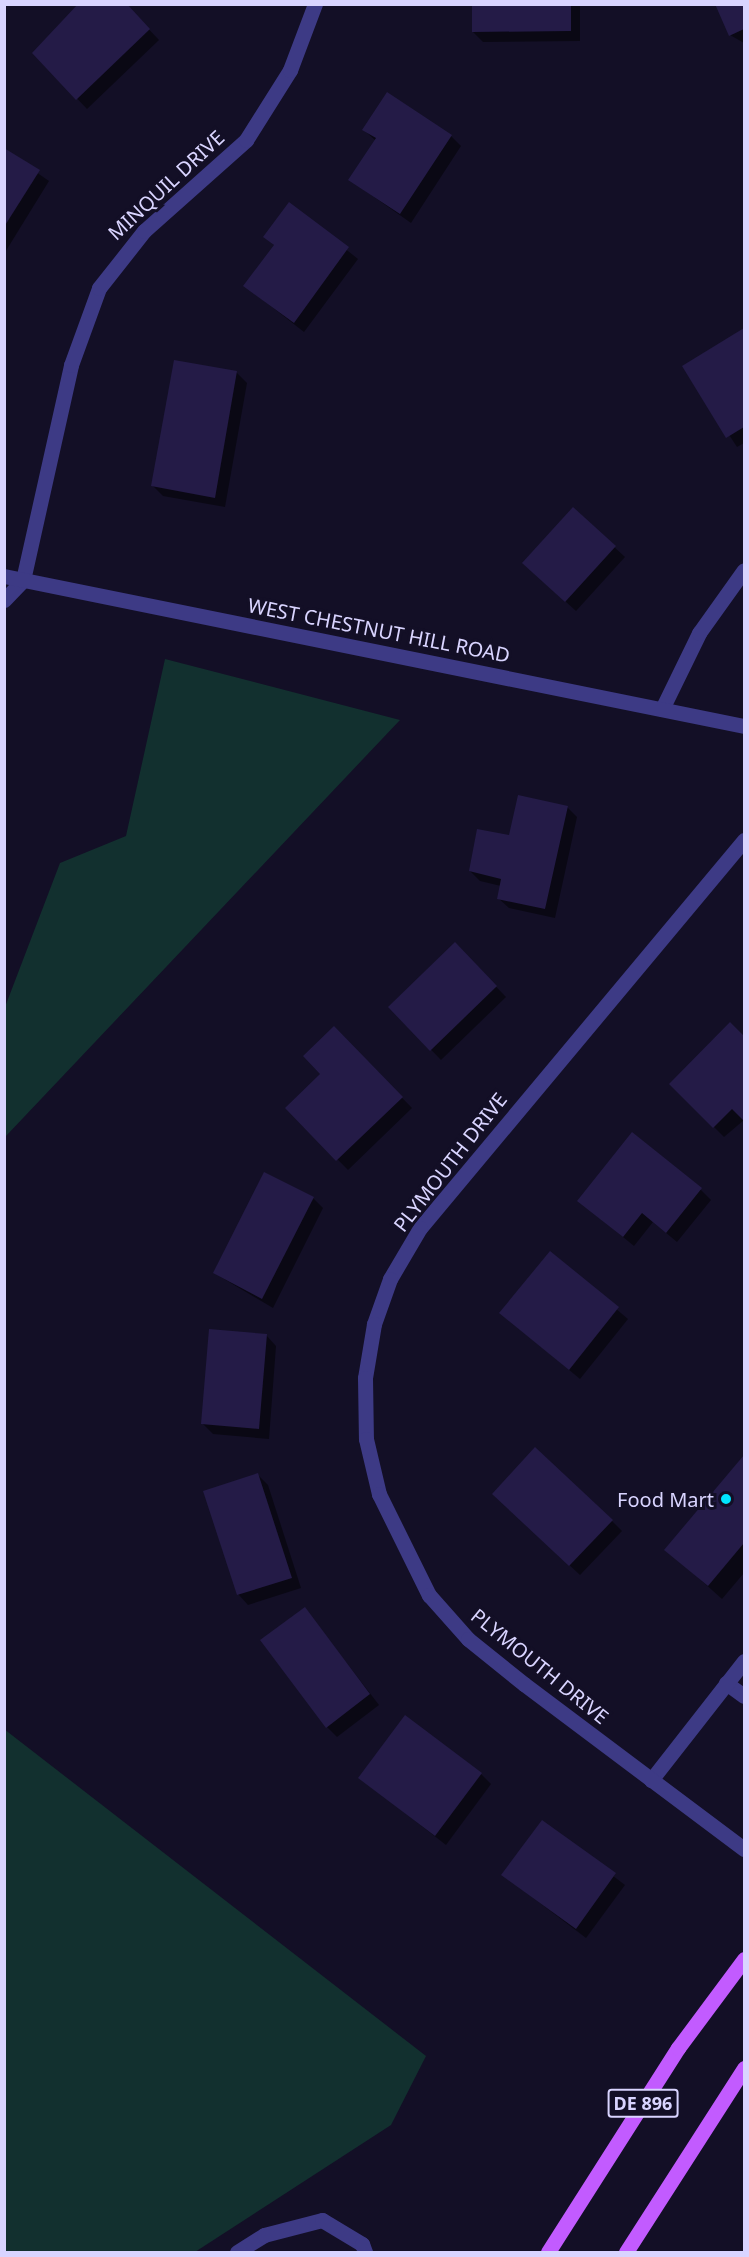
<!DOCTYPE html>
<html>
<head>
<meta charset="utf-8">
<style>
  body { margin:0 }
  #map { position:relative; width:749px; height:2257px; overflow:hidden; background:#130f26; font-family:"Noto Sans",sans-serif }
  div>[style] { position:absolute }
  [style*='--x'] { left:calc(var(--x)*1px); top:calc(var(--y)*1px); width:calc(var(--w)*1px); rotate:calc(var(--a)*1deg) }
  .green>* { inset:0; background:#12302f }
  .shadow>* { inset:0; background:#0007 }
  .building>* { inset:0; background:#241b47 }
  .service>* { height:15px; margin:-7.5px; padding:0 7.5px; transform-origin:7.5px; border-radius:7.5px; background:#3d3a85 }
  .minor>* { height:15px; margin:-7.5px; padding:0 7.5px; transform-origin:7.5px; border-radius:7.5px; background:#3d3a85 }
  .tertiary>* { height:15px; margin:-7.5px; padding:0 7.5px; transform-origin:7.5px; border-radius:7.5px; background:#3d3a85 }
  .primary>* { height:15px; margin:-7.5px; padding:0 7.5px; transform-origin:7.5px; border-radius:7.5px; background:#c25bff }
  .dots>* { width:16px; height:16px; translate:-50% -50%; box-sizing:border-box; border:3px solid #130f26; border-radius:50% }
  span { translate:-50% -50%; white-space:nowrap; text-align:center; line-height:1.15; -webkit-text-stroke:6px #130f26; paint-order:stroke }
  .shield-label span { padding:2px 4px; background:#130f26; border:2px solid; border-radius:4px; -webkit-text-stroke-width:0 }
  .shield-label { font-size:18px; color:#d9d4ff; font-weight:700 }
  .street-label { font-size:20px; color:#d9d4ff }
  .poi-label { font-size:20px; color:#d9d4ff }
  .right { translate:-100% -50%; text-align:right }
  .frame { position:absolute; inset:0; border:6px solid #d9d4ff; pointer-events:none }
</style>
</head>
<body>
<div id="map">
  <div class="green">
    <div style="clip-path:polygon(165px 659px,400px 720px,6px 1136px,5px 1146px,5px 1007px,60px 863px,126px 836px)"></div>
    <div style="clip-path:polygon(4px 1729px,426px 2056px,391px 2125px,195px 2252px,5px 2252px)"></div>
  </div>
  <div class="shadow">
    <div style="clip-path:polygon(125px 4px,159px 40px,87px 109px,34px 53px)"></div>
    <div style="clip-path:polygon(473px 4px,580px 4px,580px 41px,483px 42px,473px 32px)"></div>
    <div style="clip-path:polygon(717px 4px,744px 4px,744px 43px,730px 35px)"></div>
    <div style="clip-path:polygon(364px 130px,451px 136px,461px 146px,411px 223px,350px 180px,376px 141px)"></div>
    <div style="clip-path:polygon(4px 150px,49px 181px,4px 254px)"></div>
    <div style="clip-path:polygon(289px 204px,358px 259px,304px 332px,245px 286px,275px 246px,265px 237px)"></div>
    <div style="clip-path:polygon(744px 329px,744px 443px,737px 447px,684px 366px)"></div>
    <div style="clip-path:polygon(176px 361px,237px 373px,247px 383px,225px 507px,163px 496px,153px 486px)"></div>
    <div style="clip-path:polygon(573px 509px,625px 557px,576px 611px,534px 573px)"></div>
    <div style="clip-path:polygon(567px 807px,577px 817px,555px 918px,509px 908px,498px 898px,501px 886px,480px 881px,470px 871px,510px 837px)"></div>
    <div style="clip-path:polygon(455px 944px,506px 997px,441px 1060px,390px 1007px)"></div>
    <div style="clip-path:polygon(730px 1024px,744px 1038px,744px 1120px,724px 1137px,671px 1084px)"></div>
    <div style="clip-path:polygon(334px 1028px,412px 1108px,348px 1170px,287px 1108px,322px 1074px)"></div>
    <div style="clip-path:polygon(701px 1190px,711px 1200px,677px 1242px,653px 1222px,634px 1246px,579px 1201px)"></div>
    <div style="clip-path:polygon(313px 1198px,323px 1208px,273px 1308px,214px 1273px)"></div>
    <div style="clip-path:polygon(550px 1253px,628px 1319px,580px 1379px,501px 1313px)"></div>
    <div style="clip-path:polygon(266px 1335px,276px 1346px,269px 1439px,213px 1434px,203px 1424px)"></div>
    <div style="clip-path:polygon(744px 1457px,744px 1573px,722px 1599px,666px 1549px)"></div>
    <div style="clip-path:polygon(258px 1475px,268px 1485px,301px 1588px,248px 1605px,238px 1594px)"></div>
    <div style="clip-path:polygon(504px 1504px,612px 1521px,622px 1531px,580px 1575px)"></div>
    <div style="clip-path:polygon(305px 1609px,379px 1705px,337px 1737px,327px 1727px)"></div>
    <div style="clip-path:polygon(481px 1774px,491px 1784px,446px 1845px,360px 1778px)"></div>
    <div style="clip-path:polygon(542px 1822px,625px 1885px,586px 1938px,503px 1875px)"></div>
  </div>
  <div class="building">
    <div style="clip-path:polygon(78px 4px,127px 4px,150px 29px,76px 100px,32px 53px)"></div>
    <div style="clip-path:polygon(472px 4px,571px 4px,571px 31px,472px 32px)"></div>
    <div style="clip-path:polygon(715px 4px,744px 4px,744px 29px,729px 36px)"></div>
    <div style="clip-path:polygon(387px 92px,452px 135px,400px 214px,348px 180px,376px 138px,362px 130px)"></div>
    <div style="clip-path:polygon(4px 148px,40px 170px,4px 227px)"></div>
    <div style="clip-path:polygon(289px 202px,349px 247px,294px 323px,243px 286px,274px 245px,263px 237px)"></div>
    <div style="clip-path:polygon(744px 328px,744px 427px,726px 438px,682px 366px)"></div>
    <div style="clip-path:polygon(174px 360px,237px 371px,215px 498px,151px 486px)"></div>
    <div style="clip-path:polygon(573px 507px,616px 546px,565px 602px,522px 563px)"></div>
    <div style="clip-path:polygon(518px 795px,568px 806px,545px 909px,497px 899px,501px 879px,469px 871px,477px 829px,509px 835px)"></div>
    <div style="clip-path:polygon(455px 942px,497px 986px,430px 1051px,388px 1007px)"></div>
    <div style="clip-path:polygon(730px 1022px,744px 1036px,744px 1121px,732px 1109px,713px 1128px,669px 1084px)"></div>
    <div style="clip-path:polygon(334px 1026px,403px 1097px,336px 1161px,285px 1108px,320px 1074px,303px 1056px)"></div>
    <div style="clip-path:polygon(632px 1132px,702px 1188px,666px 1233px,642px 1213px,623px 1237px,577px 1201px)"></div>
    <div style="clip-path:polygon(264px 1172px,314px 1197px,262px 1299px,213px 1273px)"></div>
    <div style="clip-path:polygon(550px 1251px,619px 1307px,569px 1370px,499px 1313px)"></div>
    <div style="clip-path:polygon(209px 1329px,267px 1334px,259px 1429px,201px 1424px)"></div>
    <div style="clip-path:polygon(535px 1447px,613px 1520px,569px 1566px,492px 1494px)"></div>
    <div style="clip-path:polygon(744px 1455px,744px 1543px,708px 1586px,664px 1550px)"></div>
    <div style="clip-path:polygon(258px 1473px,292px 1578px,237px 1595px,203px 1491px)"></div>
    <div style="clip-path:polygon(305px 1607px,370px 1694px,326px 1728px,260px 1640px)"></div>
    <div style="clip-path:polygon(405px 1715px,482px 1773px,435px 1836px,358px 1778px)"></div>
    <div style="clip-path:polygon(542px 1820px,616px 1873px,576px 1929px,501px 1875px)"></div>
  </div>
  <div class="service">
    <div style="--x:4;--y:600;--w:28;--a:-46"></div>
    <div style="--x:726;--y:1683;--w:22;--a:36"></div>
    <div style="--x:651;--y:1780;--w:151;--a:-52"></div>
    <div style="--x:237;--y:2252;--w:32;--a:-32"></div>
    <div style="--x:264;--y:2235;--w:60;--a:-14.5"></div>
    <div style="--x:322;--y:2220;--w:47;--a:31"></div>
    <div style="--x:362;--y:2244;--w:9;--a:69"></div>
  </div>
  <div class="minor">
    <div style="--x:23;--y:580;--w:220;--a:-77.4"></div>
    <div style="--x:71;--y:365;--w:82;--a:-70"></div>
    <div style="--x:99;--y:288;--w:73;--a:-51.7"></div>
    <div style="--x:144;--y:231;--w:137;--a:-41.7"></div>
    <div style="--x:246;--y:140;--w:83;--a:-57.8"></div>
    <div style="--x:290;--y:70;--w:71;--a:-69.3"></div>
    <div style="--x:662;--y:709;--w:85;--a:-64"></div>
    <div style="--x:699;--y:633;--w:77;--a:-54.5"></div>
    <div style="--x:744;--y:840;--w:505;--a:129.86"></div>
    <div style="--x:420;--y:1228;--w:59;--a:120.5"></div>
    <div style="--x:390;--y:1279;--w:48;--a:109.6"></div>
    <div style="--x:374;--y:1324;--w:55;--a:99.5"></div>
    <div style="--x:365;--y:1378;--w:61;--a:89.1"></div>
    <div style="--x:366;--y:1439;--w:57;--a:76.7"></div>
    <div style="--x:379;--y:1494;--w:113;--a:63.7"></div>
    <div style="--x:429;--y:1595;--w:59;--a:48.4"></div>
    <div style="--x:468;--y:1639;--w:72;--a:38.8"></div>
    <div style="--x:524;--y:1684;--w:275;--a:36.9"></div>
  </div>
  <div class="tertiary">
    <div style="--x:4;--y:576;--w:755;--a:11.46"></div>
  </div>
  <div class="primary">
    <div style="--x:548;--y:2252;--w:242;--a:-57.5"></div>
    <div style="--x:678;--y:2048;--w:111;--a:-53.4"></div>
    <div style="--x:626;--y:2252;--w:219;--a:-57.3"></div>
  </div>
  <div class="dots">
    <div style="left:726px;top:1499px;background:#00e5ff"></div>
  </div>
  <div class="shield-label">
    <span style="left:643px;top:2103px">DE 896</span>
  </div>
  <div class="street-label">
    <span style="left:166px;top:185px;rotate:-43deg">MINQUIL DRIVE</span>
    <span style="left:379px;top:630px;rotate:11deg">WEST CHESTNUT HILL ROAD</span>
    <span style="left:450px;top:1162px;rotate:-52deg">PLYMOUTH DRIVE</span>
    <span style="left:540px;top:1666px;rotate:39deg">PLYMOUTH DRIVE</span>
  </div>
  <div class="poi-label">
    <span class="right" style="left:714px;top:1499px">Food Mart</span>
  </div>
  <div class="frame"></div>
</div>
</body>
</html>
